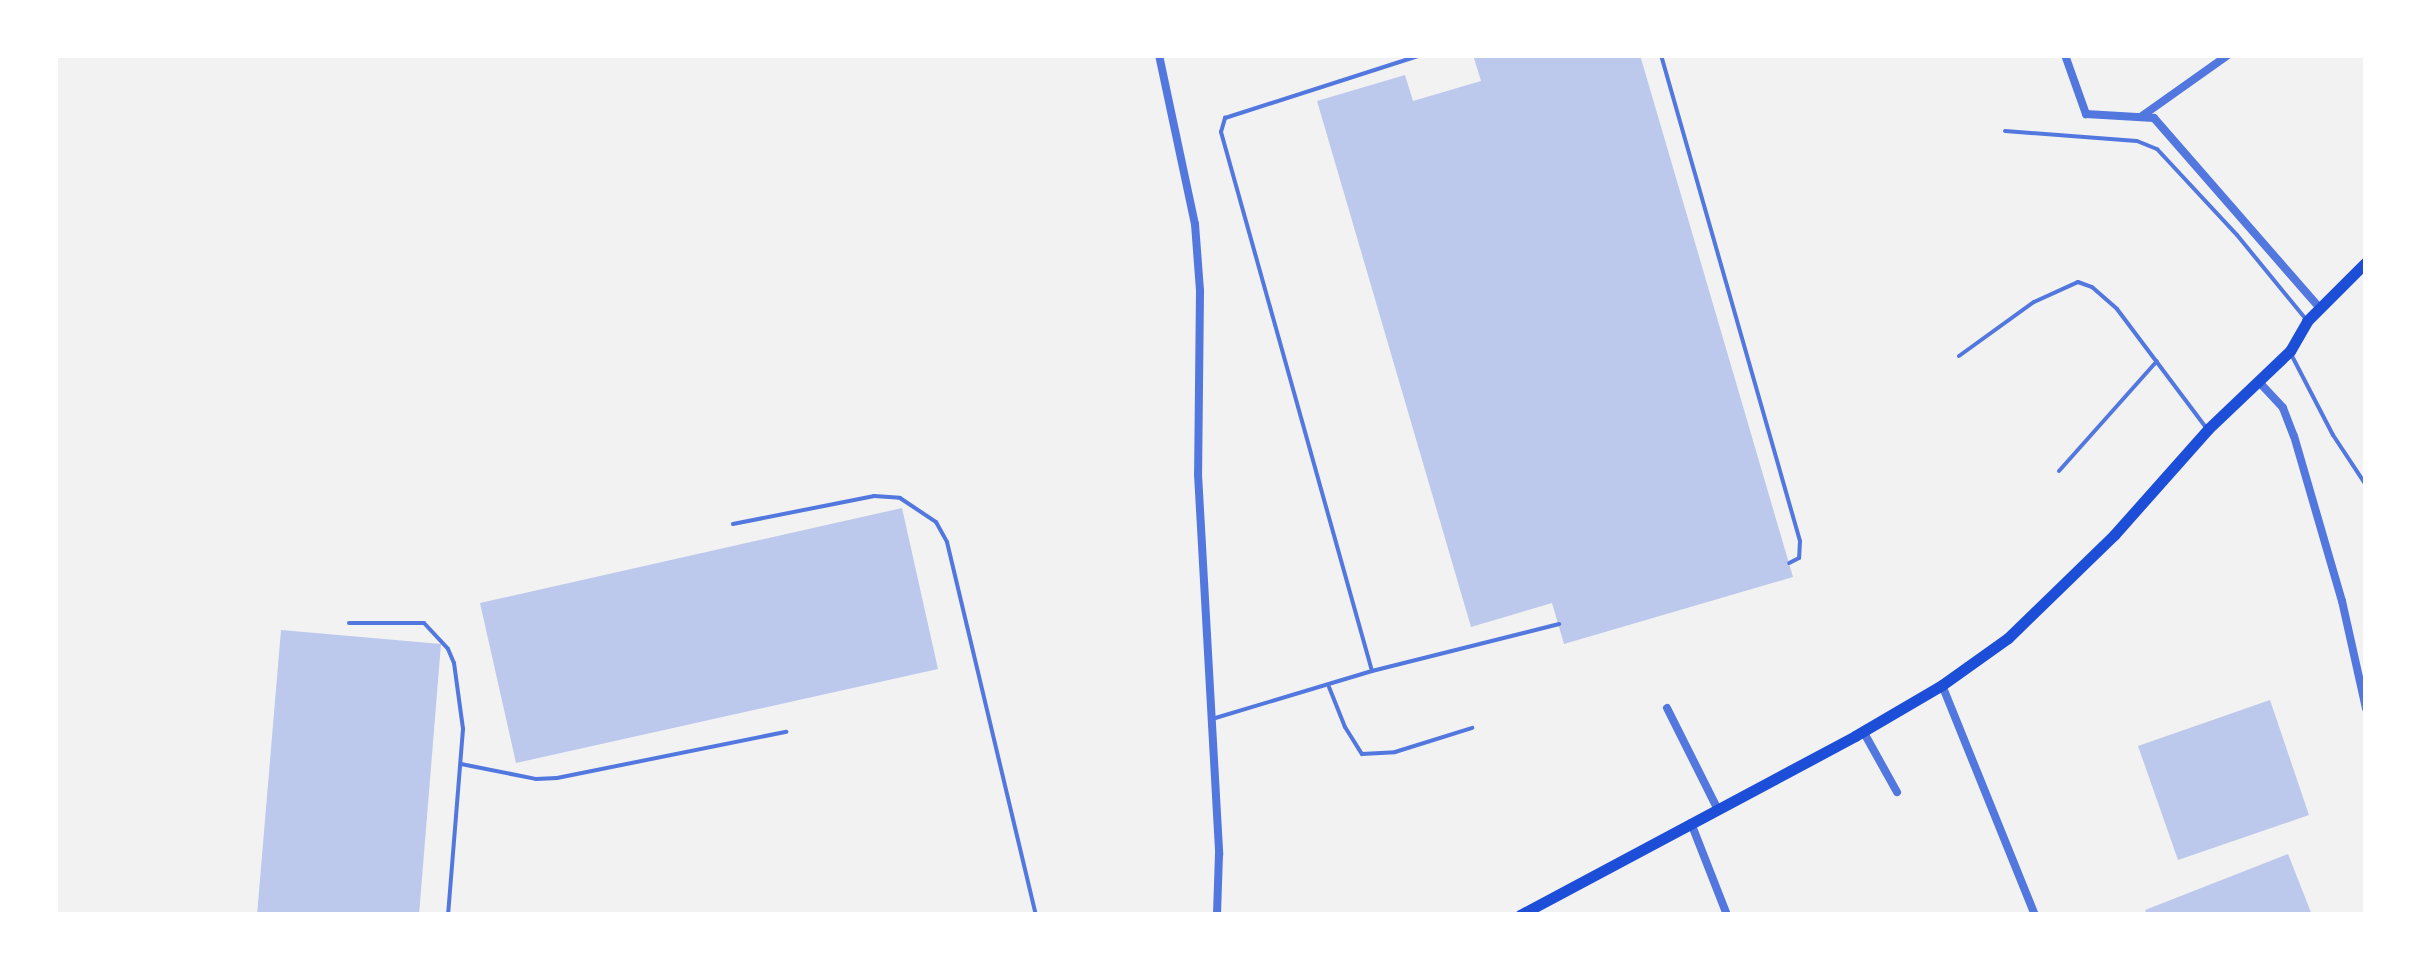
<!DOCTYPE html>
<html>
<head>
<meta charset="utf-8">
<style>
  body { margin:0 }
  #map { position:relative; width:2421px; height:970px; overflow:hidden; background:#f2f2f2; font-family:Spectral,serif }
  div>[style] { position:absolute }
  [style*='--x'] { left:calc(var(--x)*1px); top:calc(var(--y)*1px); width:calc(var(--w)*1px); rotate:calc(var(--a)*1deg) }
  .building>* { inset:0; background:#bdc9ec }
  .service>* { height:4px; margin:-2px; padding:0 2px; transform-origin:2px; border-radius:2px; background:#5277de }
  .minor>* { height:8px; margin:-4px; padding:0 4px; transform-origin:4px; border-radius:4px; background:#5277de }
  .primary>* { height:11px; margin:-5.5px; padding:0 5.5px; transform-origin:5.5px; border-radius:5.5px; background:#1d4ed8 }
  span { translate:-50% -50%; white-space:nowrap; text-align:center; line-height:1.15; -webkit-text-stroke:8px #fff; paint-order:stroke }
  .frame { position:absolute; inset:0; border:58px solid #fff; pointer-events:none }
</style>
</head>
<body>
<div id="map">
  <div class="building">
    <div style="clip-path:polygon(1473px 55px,1640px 55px,1793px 577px,1564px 644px,1552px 603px,1471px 627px,1317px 101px,1405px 75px,1413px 101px,1481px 81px)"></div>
    <div style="clip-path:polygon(902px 508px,938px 669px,516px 763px,480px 603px)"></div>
    <div style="clip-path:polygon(281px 630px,441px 644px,419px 915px,257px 915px)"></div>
    <div style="clip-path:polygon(2270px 700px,2309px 815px,2178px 860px,2138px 746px)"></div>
    <div style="clip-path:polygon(2288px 854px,2312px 915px,2147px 915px,2145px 910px)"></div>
  </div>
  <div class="service">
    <div style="--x:1661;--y:55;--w:505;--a:74.04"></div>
    <div style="--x:1800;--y:541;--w:17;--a:93"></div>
    <div style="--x:1799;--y:558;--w:11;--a:153"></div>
    <div style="--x:2005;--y:131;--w:132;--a:4.3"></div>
    <div style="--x:2137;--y:141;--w:22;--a:22"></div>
    <div style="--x:2157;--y:149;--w:117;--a:47.1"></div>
    <div style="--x:2237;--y:235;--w:106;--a:50.7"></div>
    <div style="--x:2365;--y:334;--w:2;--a:63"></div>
    <div style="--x:1959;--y:356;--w:92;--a:-35.8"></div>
    <div style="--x:2034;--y:302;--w:48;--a:-24.4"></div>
    <div style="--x:2078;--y:282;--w:15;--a:20"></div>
    <div style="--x:2092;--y:287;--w:33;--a:41"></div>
    <div style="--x:2117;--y:309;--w:146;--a:53.1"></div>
    <div style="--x:2292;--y:356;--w:89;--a:62.6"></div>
    <div style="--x:2333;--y:435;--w:60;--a:56.6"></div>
    <div style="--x:2059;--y:471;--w:147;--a:-48.3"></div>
    <div style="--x:733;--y:524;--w:144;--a:-11.2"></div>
    <div style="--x:874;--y:496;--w:26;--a:4"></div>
    <div style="--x:900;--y:498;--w:43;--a:33.7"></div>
    <div style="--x:936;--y:522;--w:23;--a:61"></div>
    <div style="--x:947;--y:542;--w:383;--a:76.6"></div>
    <div style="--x:349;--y:623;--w:75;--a:0"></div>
    <div style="--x:424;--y:623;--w:35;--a:47"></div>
    <div style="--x:448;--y:649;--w:15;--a:67"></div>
    <div style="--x:454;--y:663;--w:67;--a:82.2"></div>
    <div style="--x:463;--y:729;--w:187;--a:94.6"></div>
    <div style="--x:1372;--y:671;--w:560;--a:-105.65"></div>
    <div style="--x:1221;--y:132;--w:15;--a:-74"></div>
    <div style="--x:1225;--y:118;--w:206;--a:-17.8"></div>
    <div style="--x:1329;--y:687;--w:43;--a:68.2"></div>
    <div style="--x:1345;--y:727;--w:32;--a:58"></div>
    <div style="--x:1362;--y:754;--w:33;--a:-3"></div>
    <div style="--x:1395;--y:752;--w:81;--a:-17.3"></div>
    <div style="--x:1212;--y:719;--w:167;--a:-16.7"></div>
    <div style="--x:1372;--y:671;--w:193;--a:-14.1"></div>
    <div style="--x:461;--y:764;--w:76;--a:11.3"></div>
    <div style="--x:536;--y:779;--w:21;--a:-3"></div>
    <div style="--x:557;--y:778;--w:234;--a:-11.4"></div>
  </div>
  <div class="minor">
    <div style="--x:1159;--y:55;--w:173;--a:78"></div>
    <div style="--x:1195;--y:224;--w:67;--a:85.7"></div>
    <div style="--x:1200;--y:291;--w:183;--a:90.6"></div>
    <div style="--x:1198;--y:474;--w:381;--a:86.8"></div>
    <div style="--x:1219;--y:854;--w:61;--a:91.9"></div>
    <div style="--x:2065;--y:55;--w:63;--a:70.4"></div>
    <div style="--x:2086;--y:114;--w:68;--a:3.4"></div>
    <div style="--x:2154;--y:118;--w:252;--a:48.9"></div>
    <div style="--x:2142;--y:116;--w:105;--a:-35.3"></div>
    <div style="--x:2259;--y:382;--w:35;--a:47"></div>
    <div style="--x:2283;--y:408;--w:30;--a:69"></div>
    <div style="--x:2294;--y:436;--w:172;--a:73.8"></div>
    <div style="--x:2342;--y:601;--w:110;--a:77.4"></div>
    <div style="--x:1942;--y:685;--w:248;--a:68"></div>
    <div style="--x:1667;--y:708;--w:112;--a:63.4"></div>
    <div style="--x:1863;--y:731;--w:70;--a:60.9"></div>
    <div style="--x:1691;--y:823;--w:99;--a:68.6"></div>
  </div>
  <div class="primary">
    <div style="--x:1520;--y:915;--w:380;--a:-28.1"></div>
    <div style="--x:1855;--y:736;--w:101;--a:-30.4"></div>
    <div style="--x:1942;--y:685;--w:81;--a:-35.5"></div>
    <div style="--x:2008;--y:638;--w:148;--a:-44.2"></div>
    <div style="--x:2114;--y:535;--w:142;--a:-48.4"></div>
    <div style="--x:2208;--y:429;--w:113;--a:-43.6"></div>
    <div style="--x:2290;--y:351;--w:34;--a:-60"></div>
    <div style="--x:2307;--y:321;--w:83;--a:-45"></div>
  </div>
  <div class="frame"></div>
</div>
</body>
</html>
